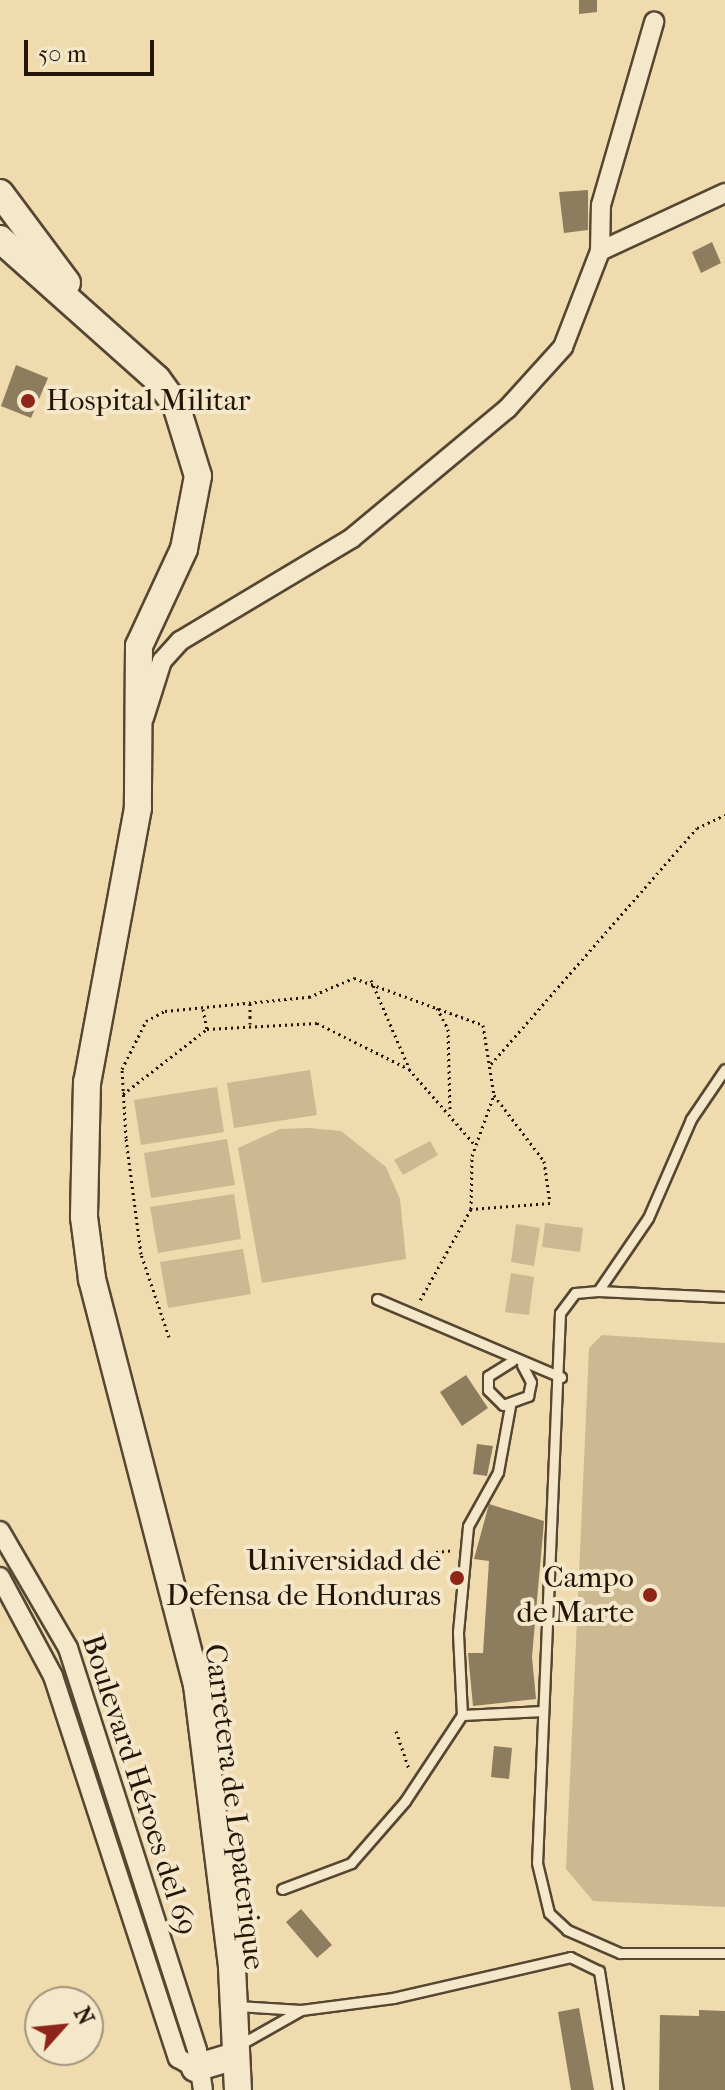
<!DOCTYPE html>
<html>
<head>
<meta charset="utf-8">
<style>
  body { margin:0 }
  #map { position:relative; width:725px; height:2090px; overflow:hidden; background:#efdbae; font-family:"IM FELL French Canon",serif }
  div>[style] { position:absolute }
  [style*='--x'] { left:calc(var(--x)*1px); top:calc(var(--y)*1px); width:calc(var(--w)*1px); rotate:calc(var(--a)*1deg) }
  .green>* { inset:0; background:#ccb992 }
  .building>* { inset:0; background:#8d7c5e }
  .path>* { height:3px; margin-top:-1.5px; transform-origin:0; background:repeating-linear-gradient(90deg,#231508 0 2px,transparent 0 6px) }
  .roads { filter:drop-shadow(2px 0 #564632) drop-shadow(-2px 0 #564632) drop-shadow(0 2px #564632) drop-shadow(0 -2px #564632) }
  .service>* { height:9px; margin:-4.5px; padding:0 4.5px; transform-origin:4.5px; border-radius:4.5px; background:#f5e8ca }
  .minor>* { height:18px; margin:-9px; padding:0 9px; transform-origin:9px; border-radius:9px; background:#f5e8ca }
  .secondary>* { height:26px; margin:-13px; padding:0 13px; transform-origin:13px; border-radius:13px; background:#f5e8ca }
  .dots>* { width:22px; height:22px; translate:-50% -50%; box-sizing:border-box; border:4px solid #f5e8ca; border-radius:50% }
  span { translate:-50% -50%; white-space:nowrap; text-align:center; line-height:1.15; -webkit-text-stroke:8px #f5e8ca; paint-order:stroke }
  .poi-label { font-size:30px; color:#231508 }
  .left { translate:0 -50%; text-align:left }
  .right { translate:-100% -50%; text-align:right }
  .street-label { font-size:30px; color:#231508 }
  .north { position:absolute; left:24px; top:1986px; width:80px; height:80px; box-sizing:border-box; background:#f5e8ca; border:2px solid #a1947c; border-radius:50%; rotate:63deg; font-size:22px; font-weight:700; line-height:32px; text-align:center; color:#231508 }
  .north::after { content:''; display:block; margin:auto; width:28px; height:36px; background:#8f2418; clip-path:polygon(50% 0,100% 100%,50% 72%,0 100%) }
  .scale { position:absolute; left:24px; top:40px; width:130px; height:36px; box-sizing:border-box; border:4px solid #231508; border-top:0; padding-left:10px; font-size:24px; line-height:28px; white-space:nowrap; color:#231508; -webkit-text-stroke:6px #f5e8ca; paint-order:stroke }
</style>
</head>
<body>
<div id="map">
  <div class="green">
    <div style="clip-path:polygon(310px 1070px,317px 1115px,234px 1128px,227px 1083px)"></div>
    <div style="clip-path:polygon(217px 1087px,224px 1132px,141px 1145px,134px 1100px)"></div>
    <div style="clip-path:polygon(309px 1128px,341px 1131px,386px 1167px,400px 1199px,406px 1259px,262px 1283px,238px 1148px,280px 1129px)"></div>
    <div style="clip-path:polygon(227px 1139px,235px 1185px,151px 1198px,144px 1153px)"></div>
    <div style="clip-path:polygon(430px 1141px,438px 1155px,403px 1175px,394px 1160px)"></div>
    <div style="clip-path:polygon(234px 1194px,241px 1239px,158px 1253px,150px 1207px)"></div>
    <div style="clip-path:polygon(545px 1223px,583px 1228px,580px 1252px,542px 1247px)"></div>
    <div style="clip-path:polygon(516px 1224px,540px 1228px,534px 1266px,511px 1262px)"></div>
    <div style="clip-path:polygon(243px 1249px,251px 1294px,168px 1308px,160px 1262px)"></div>
    <div style="clip-path:polygon(511px 1273px,534px 1277px,529px 1315px,505px 1312px)"></div>
    <div style="clip-path:polygon(602px 1335px,725px 1343px,725px 1907px,593px 1901px,566px 1869px,589px 1348px)"></div>
  </div>
  <div class="building">
    <div style="clip-path:polygon(579px 0,597px 0,597px 12px,579px 14px)"></div>
    <div style="clip-path:polygon(588px 190px,588px 230px,564px 233px,559px 192px)"></div>
    <div style="clip-path:polygon(712px 242px,721px 263px,701px 273px,692px 252px)"></div>
    <div style="clip-path:polygon(16px 365px,48px 378px,31px 418px,1px 406px)"></div>
    <div style="clip-path:polygon(466px 1375px,488px 1408px,462px 1426px,440px 1392px)"></div>
    <div style="clip-path:polygon(477px 1444px,493px 1446px,487px 1476px,473px 1474px)"></div>
    <div style="clip-path:polygon(489px 1504px,544px 1521px,532px 1657px,536px 1699px,473px 1706px,468px 1653px,483px 1653px,489px 1561px,474px 1559px)"></div>
    <div style="clip-path:polygon(494px 1746px,512px 1748px,509px 1779px,491px 1777px)"></div>
    <div style="clip-path:polygon(301px 1909px,332px 1945px,317px 1958px,286px 1922px)"></div>
    <div style="clip-path:polygon(579px 2008px,594px 2090px,571px 2090px,558px 2012px)"></div>
    <div style="clip-path:polygon(699px 2010px,725px 2011px,725px 2090px,659px 2090px,660px 2015px,699px 2016px)"></div>
  </div>
  <div class="path">
    <div style="--x:371;--y:980;--w:96;--a:66.6"></div>
    <div style="--x:437;--y:1008;--w:24;--a:62"></div>
    <div style="--x:448;--y:1029;--w:80;--a:88.6"></div>
    <div style="--x:203;--y:1009;--w:20;--a:79"></div>
    <div style="--x:250;--y:1024;--w:23;--a:-90"></div>
    <div style="--x:491;--y:1064;--w:313;--a:-48.9"></div>
    <div style="--x:697;--y:828;--w:31;--a:-25"></div>
    <div style="--x:123;--y:1094;--w:106;--a:-37.7"></div>
    <div style="--x:207;--y:1029;--w:110;--a:-3.1"></div>
    <div style="--x:317;--y:1023;--w:103;--a:26.6"></div>
    <div style="--x:409;--y:1069;--w:102;--a:49"></div>
    <div style="--x:471;--y:1209;--w:53;--a:-88.9"></div>
    <div style="--x:472;--y:1156;--w:65;--a:-70.2"></div>
    <div style="--x:169;--y:1337;--w:88;--a:-108.6"></div>
    <div style="--x:141;--y:1254;--w:117;--a:-97.4"></div>
    <div style="--x:126;--y:1138;--w:69;--a:-93.3"></div>
    <div style="--x:122;--y:1069;--w:54;--a:-63.4"></div>
    <div style="--x:146;--y:1021;--w:21;--a:-28"></div>
    <div style="--x:165;--y:1011;--w:145;--a:-5.6"></div>
    <div style="--x:309;--y:997;--w:49;--a:-22.9"></div>
    <div style="--x:354;--y:978;--w:137;--a:20"></div>
    <div style="--x:483;--y:1025;--w:71;--a:81.1"></div>
    <div style="--x:494;--y:1095;--w:83;--a:52.9"></div>
    <div style="--x:544;--y:1161;--w:42;--a:81.9"></div>
    <div style="--x:550;--y:1203;--w:79;--a:175.7"></div>
    <div style="--x:471;--y:1209;--w:107;--a:119.2"></div>
    <div style="--x:436;--y:1552;--w:18;--a:-6"></div>
    <div style="--x:396;--y:1731;--w:40;--a:71.1"></div>
  </div>
  <div class="roads">
    <div class="service">
      <div style="--x:598;--y:1291;--w:88;--a:-55.6"></div>
      <div style="--x:648;--y:1218;--w:108;--a:-66.5"></div>
      <div style="--x:691;--y:1119;--w:60;--a:-55.8"></div>
      <div style="--x:725;--y:1297;--w:127;--a:-177.3"></div>
      <div style="--x:598;--y:1291;--w:23;--a:175"></div>
      <div style="--x:575;--y:1293;--w:25;--a:127"></div>
      <div style="--x:560;--y:1313;--w:550;--a:92.39"></div>
      <div style="--x:537;--y:1863;--w:51;--a:76.5"></div>
      <div style="--x:549;--y:1913;--w:25;--a:43"></div>
      <div style="--x:567;--y:1930;--w:58;--a:23.5"></div>
      <div style="--x:620;--y:1953;--w:105;--a:0"></div>
      <div style="--x:377;--y:1299;--w:200;--a:23"></div>
      <div style="--x:512;--y:1361;--w:28;--a:148"></div>
      <div style="--x:488;--y:1376;--w:14;--a:90"></div>
      <div style="--x:488;--y:1390;--w:21;--a:45"></div>
      <div style="--x:503;--y:1405;--w:27;--a:-20"></div>
      <div style="--x:528;--y:1396;--w:14;--a:-78"></div>
      <div style="--x:531;--y:1382;--w:19;--a:-118"></div>
      <div style="--x:462;--y:1715;--w:83;--a:-92.8"></div>
      <div style="--x:458;--y:1632;--w:106;--a:-84.6"></div>
      <div style="--x:468;--y:1526;--w:62;--a:-60.9"></div>
      <div style="--x:498;--y:1472;--w:67;--a:-79.7"></div>
      <div style="--x:282;--y:1889;--w:74;--a:-20.6"></div>
      <div style="--x:351;--y:1863;--w:82;--a:-48.9"></div>
      <div style="--x:405;--y:1801;--w:103;--a:-56.5"></div>
      <div style="--x:462;--y:1715;--w:81;--a:-2.8"></div>
      <div style="--x:237;--y:2006;--w:64;--a:3.6"></div>
      <div style="--x:301;--y:2010;--w:93;--a:-7.4"></div>
      <div style="--x:393;--y:1998;--w:182;--a:-13"></div>
      <div style="--x:570;--y:1957;--w:32;--a:26"></div>
      <div style="--x:599;--y:1971;--w:121;--a:80.9"></div>
      <div style="--x:241;--y:2044;--w:69;--a:-29.5"></div>
    </div>
    <div class="minor">
      <div style="--x:600;--y:251;--w:46;--a:-88.8"></div>
      <div style="--x:601;--y:205;--w:191;--a:-73.8"></div>
      <div style="--x:144;--y:718;--w:60;--a:-72.5"></div>
      <div style="--x:162;--y:661;--w:27;--a:-48"></div>
      <div style="--x:180;--y:641;--w:200;--a:-30.9"></div>
      <div style="--x:352;--y:538;--w:202;--a:-39.8"></div>
      <div style="--x:507;--y:409;--w:84;--a:-47.9"></div>
      <div style="--x:563;--y:347;--w:103;--a:-68.9"></div>
      <div style="--x:600;--y:251;--w:138;--a:-24.9"></div>
      <div style="--x:0;--y:1531;--w:135;--a:59.8"></div>
      <div style="--x:68;--y:1648;--w:422;--a:72.2"></div>
      <div style="--x:197;--y:2050;--w:40;--a:81.5"></div>
      <div style="--x:0;--y:1577;--w:112;--a:61.8"></div>
      <div style="--x:53;--y:1676;--w:402;--a:71.9"></div>
      <div style="--x:178;--y:2058;--w:20;--a:30"></div>
    </div>
    <div class="secondary">
      <div style="--x:0;--y:193;--w:112;--a:53.3"></div>
      <div style="--x:0;--y:239;--w:210;--a:41.7"></div>
      <div style="--x:157;--y:379;--w:32;--a:54"></div>
      <div style="--x:176;--y:405;--w:74;--a:72.8"></div>
      <div style="--x:198;--y:476;--w:74;--a:100.9"></div>
      <div style="--x:184;--y:549;--w:107;--a:114.9"></div>
      <div style="--x:139;--y:646;--w:162;--a:90.4"></div>
      <div style="--x:138;--y:808;--w:279;--a:100.5"></div>
      <div style="--x:87;--y:1082;--w:135;--a:91.3"></div>
      <div style="--x:84;--y:1217;--w:63;--a:82.6"></div>
      <div style="--x:92;--y:1279;--w:419;--a:75.5"></div>
      <div style="--x:197;--y:1685;--w:285;--a:82.9"></div>
      <div style="--x:232;--y:1968;--w:122;--a:87.2"></div>
      <div style="--x:195;--y:2068;--w:42;--a:-16.7"></div>
    </div>
  </div>
  <div class="dots">
    <div style="left:28px;top:401px;background:#8f2418"></div>
    <div style="left:457px;top:1578px;background:#8f2418"></div>
    <div style="left:650px;top:1595px;background:#8f2418"></div>
  </div>
  <div class="poi-label">
    <span class="left" style="left:46px;top:401px">Hospital Militar</span>
    <span class="right" style="left:441px;top:1578px">Universidad de<br>Defensa de Honduras</span>
    <span class="right" style="left:634px;top:1595px">Campo<br>de Marte</span>
  </div>
  <div class="street-label">
    <span style="left:139px;top:1785px;rotate:72deg">Boulevard Héroes del 69</span>
    <span style="left:234px;top:1807px;rotate:83deg">Carretera de Lepaterique</span>
  </div>
  <div class="north">N</div>
  <div class="scale">50 m</div>
</div>
</body>
</html>
